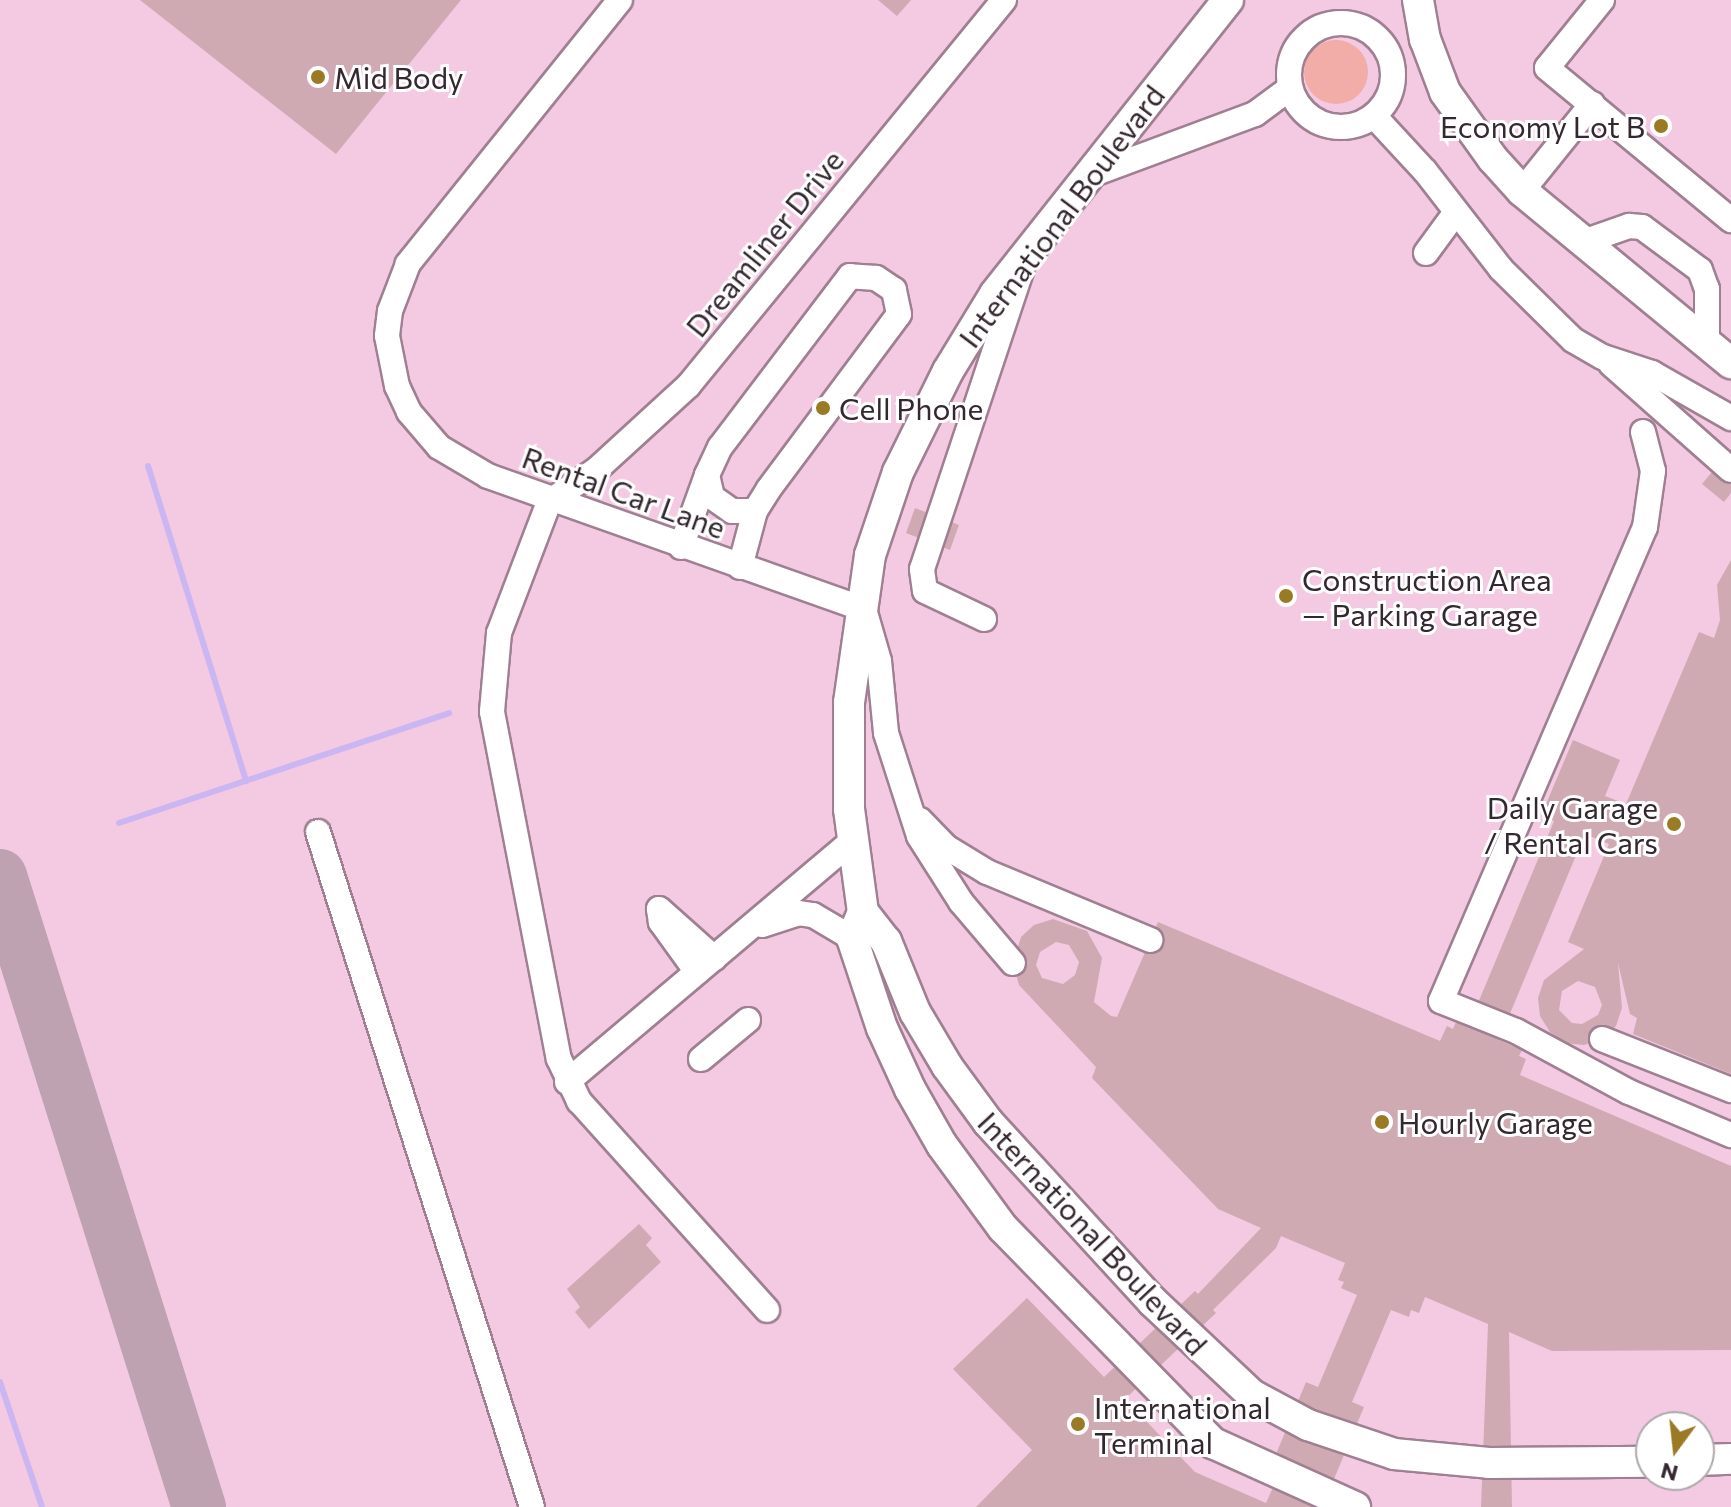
<!DOCTYPE html>
<html>
<head>
<meta charset="utf-8">
<style>
  body { margin:0 }
  #map { position:relative; width:1731px; height:1507px; overflow:hidden; background:#fbd8ec; font-family:Commissioner,sans-serif }
  div>[style] { position:absolute }
  [style*='--x'] { left:calc(var(--x)*1px); top:calc(var(--y)*1px); width:calc(var(--w)*1px); rotate:calc(var(--a)*1deg) }
  .built>* { inset:0; background:#f3cae2 }
  .green>* { inset:0; background:#f2ada8 }
  .round { border-radius:50% }
  .stream>* { height:6px; margin:-3px; padding:0 3px; transform-origin:3px; border-radius:3px; background:#cbb6f2 }
  .taxiway>* { height:54px; margin:-27px; padding:0 27px; transform-origin:27px; border-radius:27px; background:#bea2b2 }
  .building>* { inset:0; background:#d0aab3 }
  .roads { filter:drop-shadow(2px 0 #9f8092) drop-shadow(-2px 0 #9f8092) drop-shadow(0 2px #9f8092) drop-shadow(0 -2px #9f8092) }
  .minor>* { height:24px; margin:-12px; padding:0 12px; transform-origin:12px; border-radius:12px; background:#fff }
  .minor>.ring { margin:-12px; padding:0; box-sizing:content-box; background:none; border:24px solid #fff; border-radius:50% }
  .major>* { height:30px; margin:-15px; padding:0 15px; transform-origin:15px; border-radius:15px; background:#fff }
  .dots>* { width:22px; height:22px; translate:-50% -50%; box-sizing:border-box; border:4px solid #fff; border-radius:50% }
  span { translate:-50% -50%; white-space:nowrap; text-align:center; line-height:1.15; -webkit-text-stroke:6px #fff; paint-order:stroke }
  .poi-label { font-size:30px; color:#34272f }
  .left { translate:0 -50%; text-align:left }
  .right { translate:-100% -50%; text-align:right }
  .street-label { font-size:30px; color:#34272f }
  .north { position:absolute; left:1635px; top:1411px; width:80px; height:80px; box-sizing:border-box; background:#fff; border:2px solid #aea9ac; border-radius:50%; rotate:195deg; font-size:22px; font-weight:700; line-height:32px; text-align:center; color:#34272f }
  .north::after { content:''; display:block; margin:auto; width:28px; height:36px; background:#9a7a24; clip-path:polygon(50% 0,100% 100%,50% 72%,0 100%) }
</style>
</head>
<body>
<div id="map">
  <div class="built">
    <div style="clip-path:polygon(evenodd,0 0,1731px 0,1731px 1507px,0 1507px,0 0,1651px 1427px,1699px 1427px,1699px 1475px,1651px 1475px,1651px 1427px)"></div>
  </div>
  <div class="green">
    <div class="round" style="left:1304px;top:40px;width:64px;height:64px"></div>
  </div>
  <div class="stream">
    <div style="--x:148;--y:466;--w:330;--a:72.7"></div>
    <div style="--x:119;--y:823;--w:348;--a:-18.4"></div>
    <div style="--x:0;--y:1382;--w:132;--a:71.4"></div>
  </div>
  <div class="taxiway">
    <div style="--x:0;--y:876;--w:662;--a:72.5"></div>
  </div>
  <div class="building">
    <div style="clip-path:polygon(140px 0,461px 0,336px 154px)"></div>
    <div style="clip-path:polygon(878px 0,911px 0,897px 16px)"></div>
    <div style="clip-path:polygon(1731px 449px,1731px 493px,1724px 502px,1702px 484px)"></div>
    <div style="clip-path:polygon(915px 508px,959px 525px,950px 550px,906px 533px)"></div>
    <div style="clip-path:polygon(evenodd,1731px 560px,1731px 1074px,1633px 1034px,1637px 1018px,1630px 1014px,1618px 963px,1622px 1008px,1616px 1026px,1602px 1039px,1584px 1045px,1565px 1043px,1550px 1032px,1540px 1016px,1538px 998px,1544px 980px,1584px 949px,1568px 942px,1609px 844px,1585px 834px,1499px 1040px,1522px 1050px,1519px 1056px,1526px 1059px,1520px 1075px,1731px 1166px,1731px 1350px,1552px 1351px,1509px 1332px,1512px 1507px,1481px 1507px,1488px 1324px,1425px 1297px,1419px 1313px,1411px 1310px,1409px 1317px,1391px 1310px,1352px 1402px,1364px 1407px,1334px 1479px,1326px 1475px,1312px 1507px,976px 1507px,1032px 1450px,953px 1369px,1027px 1298px,1104px 1377px,1195px 1291px,1198px 1294px,1261px 1228px,1218px 1209px,1092px 1078px,1096px 1067px,1019px 985px,1013px 963px,1021px 937px,1034px 925px,1053px 919px,1087px 931px,1102px 958px,1094px 1002px,1111px 1016px,1117px 1017px,1158px 922px,1440px 1041px,1447px 1026px,1453px 1029px,1456px 1022px,1468px 1027px,1554px 821px,1541px 816px,1573px 740px,1620px 760px,1605px 796px,1626px 804px,1699px 632px,1714px 638px,1720px 620px,1717px 585px,1731px 560px,1056px 942px,1069px 945px,1079px 962px,1075px 975px,1063px 984px,1042px 978px,1036px 965px,1040px 952px,1056px 942px,1731px 560px,1578px 981px,1595px 987px,1602px 1005px,1598px 1015px,1582px 1024px,1572px 1023px,1559px 1010px,1562px 991px,1578px 981px,1731px 560px,1281px 1236px,1345px 1263px,1338px 1280px,1344px 1282px,1341px 1288px,1357px 1295px,1318px 1387px,1306px 1382px,1276px 1454px,1286px 1458px,1266px 1503px,1195px 1472px,1125px 1399px,1216px 1313px,1213px 1310px,1276px 1248px,1281px 1236px)"></div>
    <div style="clip-path:polygon(639px 1224px,652px 1238px,646px 1245px,661px 1262px,589px 1329px,575px 1312px,580px 1307px,567px 1289px)"></div>
  </div>
  <div class="roads">
    <div class="minor">
      <div style="--x:620;--y:0;--w:339;--a:128.8"></div>
      <div style="--x:408;--y:264;--w:50;--a:111"></div>
      <div style="--x:390;--y:311;--w:25;--a:97"></div>
      <div style="--x:387;--y:336;--w:51;--a:78.7"></div>
      <div style="--x:397;--y:386;--w:29;--a:65"></div>
      <div style="--x:409;--y:412;--w:46;--a:49.4"></div>
      <div style="--x:439;--y:447;--w:57;--a:30.6"></div>
      <div style="--x:488;--y:476;--w:399;--a:19.5"></div>
      <div style="--x:864;--y:609;--w:54;--a:73.9"></div>
      <div style="--x:879;--y:661;--w:72;--a:84.4"></div>
      <div style="--x:886;--y:733;--w:108;--a:72.2"></div>
      <div style="--x:919;--y:836;--w:78;--a:57.5"></div>
      <div style="--x:961;--y:902;--w:80;--a:49.6"></div>
      <div style="--x:1602;--y:0;--w:87;--a:129"></div>
      <div style="--x:1547;--y:68;--w:239;--a:39.6"></div>
      <div class="ring" style="left:1289px;top:23px;width:80px;height:80px"></div>
      <div style="--x:1374;--y:116;--w:75;--a:47.2"></div>
      <div style="--x:1425;--y:171;--w:124;--a:52.2"></div>
      <div style="--x:1501;--y:269;--w:101;--a:44.6"></div>
      <div style="--x:1573;--y:340;--w:34;--a:30"></div>
      <div style="--x:1603;--y:357;--w:52;--a:18.1"></div>
      <div style="--x:1652;--y:373;--w:91;--a:29.7"></div>
      <div style="--x:1088;--y:176;--w:178;--a:-20.4"></div>
      <div style="--x:1255;--y:114;--w:44;--a:-36.6"></div>
      <div style="--x:1522;--y:191;--w:112;--a:-51.2"></div>
      <div style="--x:1583;--y:242;--w:49;--a:-19.2"></div>
      <div style="--x:1629;--y:226;--w:13;--a:4"></div>
      <div style="--x:1642;--y:227;--w:72;--a:36.6"></div>
      <div style="--x:1700;--y:270;--w:20;--a:70"></div>
      <div style="--x:1707;--y:289;--w:55;--a:90"></div>
      <div style="--x:1426;--y:253;--w:51;--a:-53.8"></div>
      <div style="--x:1611;--y:364;--w:160;--a:41.5"></div>
      <div style="--x:1643;--y:432;--w:40;--a:75.6"></div>
      <div style="--x:1653;--y:471;--w:57;--a:98.1"></div>
      <div style="--x:1645;--y:527;--w:516;--a:113.29"></div>
      <div style="--x:1441;--y:1001;--w:81;--a:21.8"></div>
      <div style="--x:1516;--y:1031;--w:128;--a:28.4"></div>
      <div style="--x:1629;--y:1092;--w:111;--a:22.9"></div>
      <div style="--x:549;--y:502;--w:140;--a:110.9"></div>
      <div style="--x:499;--y:633;--w:79;--a:95.1"></div>
      <div style="--x:492;--y:712;--w:353;--a:79.1"></div>
      <div style="--x:559;--y:1059;--w:47;--a:64.5"></div>
      <div style="--x:579;--y:1101;--w:281;--a:48"></div>
      <div style="--x:549;--y:502;--w:57;--a:-34.2"></div>
      <div style="--x:596;--y:470;--w:125;--a:-42.4"></div>
      <div style="--x:688;--y:386;--w:499;--a:-50.7"></div>
      <div style="--x:681;--y:547;--w:77;--a:-70.1"></div>
      <div style="--x:740;--y:567;--w:58;--a:-75"></div>
      <div style="--x:755;--y:511;--w:25;--a:-58"></div>
      <div style="--x:768;--y:490;--w:219;--a:-53.3"></div>
      <div style="--x:899;--y:314;--w:25;--a:-102"></div>
      <div style="--x:894;--y:290;--w:22;--a:-146"></div>
      <div style="--x:876;--y:278;--w:26;--a:-176"></div>
      <div style="--x:850;--y:276;--w:215;--a:127.2"></div>
      <div style="--x:720;--y:447;--w:31;--a:115"></div>
      <div style="--x:707;--y:475;--w:23;--a:77"></div>
      <div style="--x:712;--y:497;--w:24;--a:35"></div>
      <div style="--x:732;--y:511;--w:23;--a:0"></div>
      <div style="--x:984;--y:619;--w:65;--a:-154.6"></div>
      <div style="--x:925;--y:591;--w:22;--a:-98"></div>
      <div style="--x:922;--y:569;--w:317;--a:-71.6"></div>
      <div style="--x:920;--y:820;--w:37;--a:46"></div>
      <div style="--x:946;--y:847;--w:48;--a:31.4"></div>
      <div style="--x:987;--y:872;--w:177;--a:22.6"></div>
      <div style="--x:318;--y:832;--w:708;--a:72.41"></div>
      <div style="--x:762;--y:925;--w:38;--a:-18"></div>
      <div style="--x:798;--y:913;--w:15;--a:8"></div>
      <div style="--x:813;--y:915;--w:45;--a:30.5"></div>
      <div style="--x:697;--y:972;--w:62;--a:-125.8"></div>
      <div style="--x:661;--y:922;--w:13;--a:-99"></div>
      <div style="--x:659;--y:909;--w:74;--a:41.7"></div>
      <div style="--x:1602;--y:1039;--w:139;--a:21.6"></div>
      <div style="--x:701;--y:1059;--w:61;--a:-39.7"></div>
      <div style="--x:567;--y:1082;--w:373;--a:-40.2"></div>
    </div>
    <div class="major">
      <div style="--x:1228;--y:0;--w:375;--a:128.4"></div>
      <div style="--x:995;--y:294;--w:90;--a:121.4"></div>
      <div style="--x:948;--y:371;--w:113;--a:116.3"></div>
      <div style="--x:898;--y:472;--w:88;--a:108.6"></div>
      <div style="--x:870;--y:555;--w:148;--a:98.1"></div>
      <div style="--x:849;--y:702;--w:107;--a:90"></div>
      <div style="--x:849;--y:809;--w:104;--a:82.3"></div>
      <div style="--x:863;--y:912;--w:28;--a:113"></div>
      <div style="--x:852;--y:938;--w:95;--a:71.6"></div>
      <div style="--x:882;--y:1028;--w:67;--a:65.3"></div>
      <div style="--x:910;--y:1089;--w:64;--a:60.3"></div>
      <div style="--x:942;--y:1145;--w:103;--a:53.7"></div>
      <div style="--x:1003;--y:1228;--w:301;--a:45.7"></div>
      <div style="--x:1213;--y:1443;--w:156;--a:24.3"></div>
      <div style="--x:1418;--y:0;--w:40;--a:80"></div>
      <div style="--x:1425;--y:39;--w:57;--a:69.3"></div>
      <div style="--x:1445;--y:92;--w:82;--a:54.4"></div>
      <div style="--x:1493;--y:159;--w:43;--a:47.8"></div>
      <div style="--x:1522;--y:191;--w:271;--a:39.5"></div>
      <div style="--x:863;--y:912;--w:37;--a:52"></div>
      <div style="--x:886;--y:941;--w:77;--a:67.8"></div>
      <div style="--x:915;--y:1012;--w:63;--a:59.3"></div>
      <div style="--x:947;--y:1066;--w:69;--a:53.8"></div>
      <div style="--x:988;--y:1122;--w:244;--a:47.5"></div>
      <div style="--x:1153;--y:1302;--w:136;--a:43.2"></div>
      <div style="--x:1252;--y:1395;--w:64;--a:28.2"></div>
      <div style="--x:1308;--y:1425;--w:91;--a:18.6"></div>
      <div style="--x:1394;--y:1454;--w:95;--a:5.4"></div>
      <div style="--x:1489;--y:1463;--w:162;--a:-0.4"></div>
      <div style="--x:1699;--y:1460;--w:32;--a:-2"></div>
    </div>
  </div>
  <div class="dots">
    <div style="left:318px;top:77px;background:#9a7a24"></div>
    <div style="left:1661px;top:126px;background:#9a7a24"></div>
    <div style="left:823px;top:408px;background:#9a7a24"></div>
    <div style="left:1286px;top:596px;background:#9a7a24"></div>
    <div style="left:1674px;top:824px;background:#9a7a24"></div>
    <div style="left:1382px;top:1122px;background:#9a7a24"></div>
    <div style="left:1078px;top:1424px;background:#9a7a24"></div>
  </div>
  <div class="poi-label">
    <span class="left" style="left:334px;top:77px">Mid Body</span>
    <span class="right" style="left:1645px;top:126px">Economy Lot B</span>
    <span class="left" style="left:839px;top:408px">Cell Phone</span>
    <span class="left" style="left:1302px;top:596px">Construction Area<br>— Parking Garage</span>
    <span class="right" style="left:1658px;top:824px">Daily Garage<br>/ Rental Cars</span>
    <span class="left" style="left:1398px;top:1122px">Hourly Garage</span>
    <span class="left" style="left:1094px;top:1424px">International<br>Terminal</span>
  </div>
  <div class="street-label">
    <span style="left:1061px;top:216px;rotate:-53deg">International Boulevard</span>
    <span style="left:764px;top:243px;rotate:-51deg">Dreamliner Drive</span>
    <span style="left:624px;top:492px;rotate:20deg">Rental Car Lane</span>
    <span style="left:1093px;top:1233px;rotate:47deg">International Boulevard</span>
  </div>
  <div class="north">N</div>
</div>
</body>
</html>
